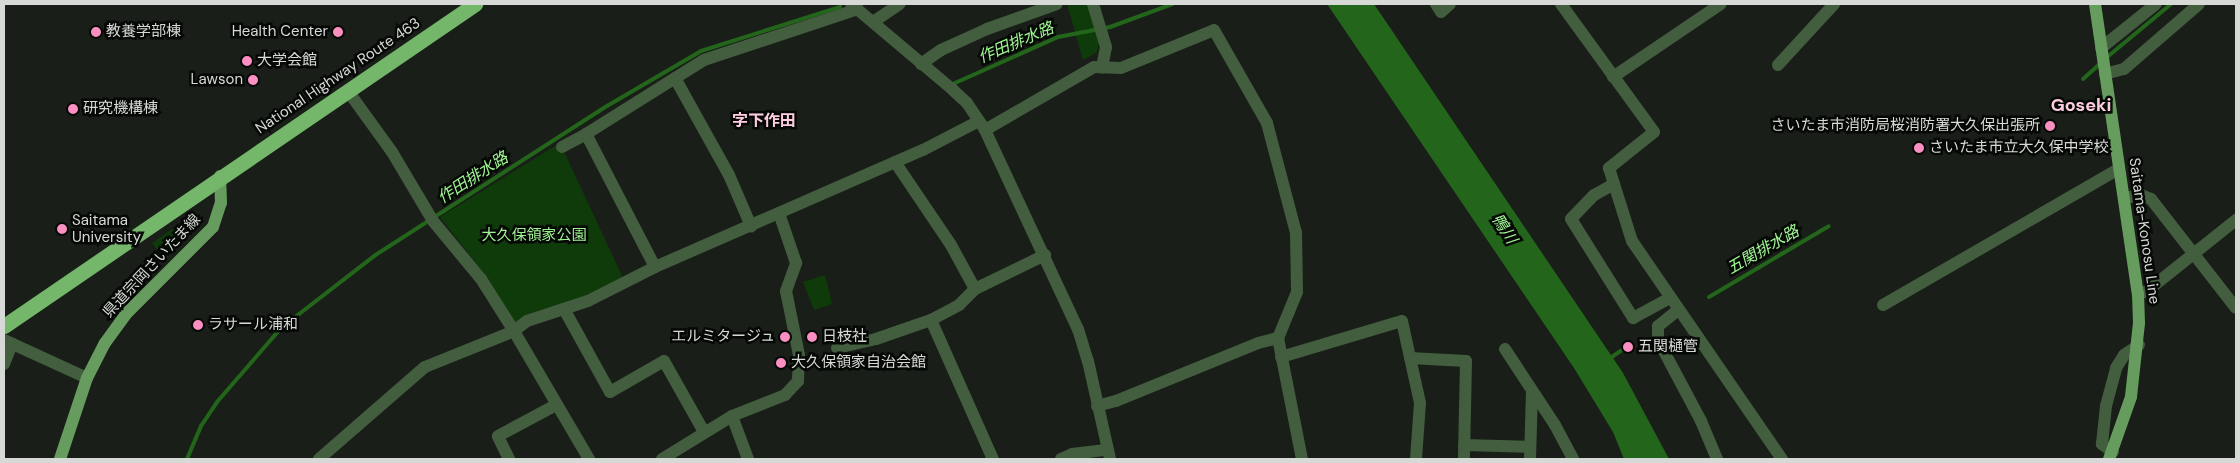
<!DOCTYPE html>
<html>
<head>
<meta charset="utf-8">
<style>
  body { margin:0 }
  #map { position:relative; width:2240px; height:463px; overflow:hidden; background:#191f18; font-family:"DM Sans","Noto Sans JP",sans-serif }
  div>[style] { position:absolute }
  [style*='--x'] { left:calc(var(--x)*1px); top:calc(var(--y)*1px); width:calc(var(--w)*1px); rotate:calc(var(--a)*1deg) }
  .green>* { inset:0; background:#0f3a09 }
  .water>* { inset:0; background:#23651a }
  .stream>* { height:4px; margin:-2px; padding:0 2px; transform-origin:2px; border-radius:2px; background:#23651a }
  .minor>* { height:12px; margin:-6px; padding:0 6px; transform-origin:6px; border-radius:6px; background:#435d3f }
  .major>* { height:12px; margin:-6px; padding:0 6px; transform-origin:6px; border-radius:6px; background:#669d5e }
  .highway>* { height:15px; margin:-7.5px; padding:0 7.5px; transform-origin:7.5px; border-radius:7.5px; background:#74b66a }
  .dots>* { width:14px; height:14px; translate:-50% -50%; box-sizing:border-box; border:2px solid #060806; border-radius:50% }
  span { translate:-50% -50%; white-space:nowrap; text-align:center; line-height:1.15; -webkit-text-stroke:5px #060806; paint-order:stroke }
  .poi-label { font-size:15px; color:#d6d9d5 }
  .left { translate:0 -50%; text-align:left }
  .right { translate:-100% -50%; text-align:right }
  .street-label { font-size:15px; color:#d6d9d5 }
  .park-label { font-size:15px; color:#9ef592 }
  .water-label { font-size:16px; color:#a0f793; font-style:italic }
  .neighbourhood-label { font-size:16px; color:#fccce0; font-weight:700 }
  .quarter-label { font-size:18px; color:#fccce0; font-weight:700 }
  .frame { position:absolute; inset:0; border:5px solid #d6d9d5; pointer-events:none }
</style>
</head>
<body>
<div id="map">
  <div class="green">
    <div style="clip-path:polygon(1067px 4px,1088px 4px,1099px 43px,1097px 52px,1083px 60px)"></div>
    <div style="clip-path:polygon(560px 143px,623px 278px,585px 296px,514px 323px,486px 276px,440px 217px)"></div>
    <div style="clip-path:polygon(196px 213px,202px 222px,165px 261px,152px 243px)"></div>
    <div style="clip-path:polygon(825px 275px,832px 304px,814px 310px,803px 282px)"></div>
  </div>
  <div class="water">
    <div style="clip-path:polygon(1327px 4px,1374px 4px,1623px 373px,1669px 459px,1624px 459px,1613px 432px,1574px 368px)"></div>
  </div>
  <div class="stream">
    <div style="--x:2106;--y:58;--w:85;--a:-39.7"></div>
    <div style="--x:2083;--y:79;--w:24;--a:-42"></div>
    <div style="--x:955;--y:83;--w:113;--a:-24.1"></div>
    <div style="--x:1058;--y:37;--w:53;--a:-10.9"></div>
    <div style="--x:1110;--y:27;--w:67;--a:-20.1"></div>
    <div style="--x:1709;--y:297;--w:139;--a:-30.6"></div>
    <div style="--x:1609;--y:359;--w:19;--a:-35"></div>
    <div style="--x:187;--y:459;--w:36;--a:-67"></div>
    <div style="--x:201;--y:426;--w:29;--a:-56"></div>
    <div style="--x:217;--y:402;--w:98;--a:-49.1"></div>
    <div style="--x:281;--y:328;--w:118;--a:-37.7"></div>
    <div style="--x:374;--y:256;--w:277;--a:-32.8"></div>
    <div style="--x:607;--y:106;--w:109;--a:-30.3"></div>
    <div style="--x:701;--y:51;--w:146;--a:-17.6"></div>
  </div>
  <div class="minor">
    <div style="--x:851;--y:4;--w:132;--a:40.1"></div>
    <div style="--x:952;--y:89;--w:21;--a:43"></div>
    <div style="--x:967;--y:103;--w:32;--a:56"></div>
    <div style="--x:985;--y:130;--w:220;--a:65"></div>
    <div style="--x:1078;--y:329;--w:34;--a:73"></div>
    <div style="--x:1088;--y:361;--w:100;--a:77.3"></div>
    <div style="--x:1093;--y:4;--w:45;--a:73.2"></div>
    <div style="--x:1106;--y:47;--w:21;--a:101"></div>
    <div style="--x:1436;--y:4;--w:9;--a:58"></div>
    <div style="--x:1441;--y:12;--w:12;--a:-42"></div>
    <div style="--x:1561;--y:4;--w:158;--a:54"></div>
    <div style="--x:1654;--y:132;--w:58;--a:141.3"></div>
    <div style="--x:1609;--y:168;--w:77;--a:72.5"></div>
    <div style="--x:1632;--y:241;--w:265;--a:55.5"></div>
    <div style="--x:873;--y:22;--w:32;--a:-34"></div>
    <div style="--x:2101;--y:48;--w:70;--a:-38.7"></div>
    <div style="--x:921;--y:64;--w:24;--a:-35"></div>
    <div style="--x:941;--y:50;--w:51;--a:-24.5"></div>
    <div style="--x:987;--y:29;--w:74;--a:-19.7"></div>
    <div style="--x:1778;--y:65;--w:83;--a:-47.4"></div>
    <div style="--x:2105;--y:74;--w:20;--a:-15"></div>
    <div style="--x:2124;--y:69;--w:99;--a:-40.9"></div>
    <div style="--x:1613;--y:77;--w:130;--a:-34.1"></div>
    <div style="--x:675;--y:78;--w:111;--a:60.9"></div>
    <div style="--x:729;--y:175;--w:56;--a:66.7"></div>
    <div style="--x:985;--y:130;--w:126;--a:-30"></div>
    <div style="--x:1094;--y:67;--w:27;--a:2"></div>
    <div style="--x:1121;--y:68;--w:100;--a:-22.2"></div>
    <div style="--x:1214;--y:30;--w:107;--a:60.3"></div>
    <div style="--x:1267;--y:123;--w:114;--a:75.2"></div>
    <div style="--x:1296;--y:233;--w:59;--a:89"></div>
    <div style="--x:1297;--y:292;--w:50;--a:112.4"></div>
    <div style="--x:1278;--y:338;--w:123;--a:78.8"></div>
    <div style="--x:562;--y:147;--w:27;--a:-28"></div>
    <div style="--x:895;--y:162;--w:100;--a:56"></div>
    <div style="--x:951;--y:245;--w:50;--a:61.4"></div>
    <div style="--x:1614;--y:184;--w:23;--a:151"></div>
    <div style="--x:1594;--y:195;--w:33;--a:134"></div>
    <div style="--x:1571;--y:219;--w:117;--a:57.9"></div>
    <div style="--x:1633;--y:318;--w:42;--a:-28.4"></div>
    <div style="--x:2124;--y:198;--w:17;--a:-10"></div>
    <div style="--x:2141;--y:195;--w:11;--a:22"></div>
    <div style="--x:2151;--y:199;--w:138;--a:52.1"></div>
    <div style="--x:655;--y:267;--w:150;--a:-117.4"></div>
    <div style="--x:586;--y:134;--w:139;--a:-32.1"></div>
    <div style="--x:704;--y:60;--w:162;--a:-18.3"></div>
    <div style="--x:2138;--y:294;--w:9;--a:-18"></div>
    <div style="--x:2147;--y:291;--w:114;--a:-38.6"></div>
    <div style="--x:1883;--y:305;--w:272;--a:-30"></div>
    <div style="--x:564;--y:309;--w:95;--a:61"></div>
    <div style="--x:610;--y:392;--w:62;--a:-29.9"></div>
    <div style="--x:664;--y:361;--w:81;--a:60.6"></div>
    <div style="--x:1678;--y:310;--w:26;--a:141"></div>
    <div style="--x:1658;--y:326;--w:14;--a:90"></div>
    <div style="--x:1658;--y:340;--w:92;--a:62"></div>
    <div style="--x:1701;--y:421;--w:41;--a:67.2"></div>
    <div style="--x:931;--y:320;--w:152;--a:66"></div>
    <div style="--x:4;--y:340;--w:91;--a:24.6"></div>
    <div style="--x:837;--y:348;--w:40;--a:-13"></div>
    <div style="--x:876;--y:339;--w:58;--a:-19.1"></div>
    <div style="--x:931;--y:320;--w:32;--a:-28"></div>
    <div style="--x:959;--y:305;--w:23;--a:-45"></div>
    <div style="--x:975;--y:289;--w:78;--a:-25.9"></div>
    <div style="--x:1505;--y:349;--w:91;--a:56.7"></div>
    <div style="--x:1555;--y:425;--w:38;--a:62"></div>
    <div style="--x:1281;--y:357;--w:126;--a:-16.6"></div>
    <div style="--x:1402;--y:321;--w:84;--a:77.6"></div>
    <div style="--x:1420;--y:403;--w:56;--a:94.1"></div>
    <div style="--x:1410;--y:358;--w:56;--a:3.1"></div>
    <div style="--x:1466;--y:361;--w:98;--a:91.2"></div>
    <div style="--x:4;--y:364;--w:22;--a:-68"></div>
    <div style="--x:1097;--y:406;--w:20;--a:-15"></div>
    <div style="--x:1116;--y:401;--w:153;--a:-22.2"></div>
    <div style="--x:1258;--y:343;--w:21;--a:-14"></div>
    <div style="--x:732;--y:416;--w:46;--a:69.6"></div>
    <div style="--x:1464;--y:445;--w:66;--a:1.7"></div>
    <div style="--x:2113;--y:452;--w:14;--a:-144"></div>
    <div style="--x:2102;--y:444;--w:38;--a:-84"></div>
    <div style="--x:2106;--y:406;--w:39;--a:-75"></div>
    <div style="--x:2116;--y:368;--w:15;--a:-58"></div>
    <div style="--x:2124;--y:355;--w:18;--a:-34"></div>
    <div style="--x:319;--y:459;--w:140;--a:-41"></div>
    <div style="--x:425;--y:367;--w:96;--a:-22"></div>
    <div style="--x:514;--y:331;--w:62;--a:-122.4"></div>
    <div style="--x:481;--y:279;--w:75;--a:-129.6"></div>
    <div style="--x:433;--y:221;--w:80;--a:-120.7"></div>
    <div style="--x:392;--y:152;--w:75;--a:-125.8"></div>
    <div style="--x:509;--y:459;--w:25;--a:-116"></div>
    <div style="--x:498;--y:436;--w:66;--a:-28.1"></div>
    <div style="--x:589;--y:459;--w:148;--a:-120.4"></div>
    <div style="--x:514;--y:331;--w:16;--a:-38"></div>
    <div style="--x:527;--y:321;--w:64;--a:-18.2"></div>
    <div style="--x:588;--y:301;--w:75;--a:-26.9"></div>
    <div style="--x:655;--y:267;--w:292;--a:-23.6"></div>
    <div style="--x:923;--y:150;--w:63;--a:-27.4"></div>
    <div style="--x:662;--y:459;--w:82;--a:-31.6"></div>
    <div style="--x:732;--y:416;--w:57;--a:-21.6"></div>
    <div style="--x:785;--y:395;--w:19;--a:-47"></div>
    <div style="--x:798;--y:381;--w:26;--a:-88"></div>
    <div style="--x:799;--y:355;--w:65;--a:-101.5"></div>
    <div style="--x:786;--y:291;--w:30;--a:-70"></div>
    <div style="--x:796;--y:263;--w:53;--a:-108.8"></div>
    <div style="--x:1061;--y:459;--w:12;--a:-24"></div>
    <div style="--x:1072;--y:454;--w:34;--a:-7"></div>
    <div style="--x:1530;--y:459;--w:68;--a:-88.3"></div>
  </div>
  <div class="major">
    <div style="--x:2095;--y:4;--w:293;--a:81.6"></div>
    <div style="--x:2138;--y:294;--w:29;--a:88"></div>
    <div style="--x:2139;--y:323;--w:74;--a:96.2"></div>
    <div style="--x:2131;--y:397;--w:66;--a:109.5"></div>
    <div style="--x:60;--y:459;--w:85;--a:-71.6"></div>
    <div style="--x:87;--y:378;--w:39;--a:-63"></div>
    <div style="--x:105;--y:343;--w:36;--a:-54"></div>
    <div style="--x:126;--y:314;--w:123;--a:-45"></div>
    <div style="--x:213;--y:227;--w:25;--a:-72"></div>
    <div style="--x:221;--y:203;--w:27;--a:-92"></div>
  </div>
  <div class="highway">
    <div style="--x:4;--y:326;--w:571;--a:-34.36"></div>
  </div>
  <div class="dots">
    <div style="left:96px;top:32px;background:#fc8fc2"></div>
    <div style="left:338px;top:32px;background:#fc8fc2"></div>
    <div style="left:247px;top:61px;background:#fc8fc2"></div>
    <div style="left:253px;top:80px;background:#fc8fc2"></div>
    <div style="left:73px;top:109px;background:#fc8fc2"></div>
    <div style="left:2050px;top:126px;background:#fc8fc2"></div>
    <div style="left:1919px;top:148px;background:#fc8fc2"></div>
    <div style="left:62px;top:229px;background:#fc8fc2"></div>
    <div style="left:198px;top:325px;background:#fc8fc2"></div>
    <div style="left:785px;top:337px;background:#fc8fc2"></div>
    <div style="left:812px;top:337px;background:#fc8fc2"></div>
    <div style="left:1628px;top:347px;background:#fc8fc2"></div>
    <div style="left:781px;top:363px;background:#fc8fc2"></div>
  </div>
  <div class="poi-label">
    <span class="left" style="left:106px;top:32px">教養学部棟</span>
    <span class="right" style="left:328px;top:32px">Health Center</span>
    <span class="left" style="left:257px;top:61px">大学会館</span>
    <span class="right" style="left:243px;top:80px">Lawson</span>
    <span class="left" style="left:83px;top:109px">研究機構棟</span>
    <span class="right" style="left:2040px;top:126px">さいたま市消防局桜消防署大久保出張所</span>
    <span class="left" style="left:1929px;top:148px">さいたま市立大久保中学校</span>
    <span class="left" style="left:72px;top:229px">Saitama<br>University</span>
    <span class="left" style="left:208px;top:325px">ラサール浦和</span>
    <span class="right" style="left:775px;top:337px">エルミタージュ</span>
    <span class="left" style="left:822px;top:337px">日枝社</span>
    <span class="left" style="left:1638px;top:347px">五関樋管</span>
    <span class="left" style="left:791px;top:363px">大久保領家自治会館</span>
  </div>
  <div class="street-label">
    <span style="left:338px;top:76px;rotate:-34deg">National Highway Route 463</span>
    <span style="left:2144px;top:231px;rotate:82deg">Saitama-Konosu Line</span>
    <span style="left:152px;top:266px;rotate:-47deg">県道宗岡さいたま線</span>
  </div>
  <div class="park-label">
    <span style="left:534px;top:236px">大久保領家公園</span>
  </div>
  <div class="water-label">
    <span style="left:1016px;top:43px;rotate:-23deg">作田排水路</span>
    <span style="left:473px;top:178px;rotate:-33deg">作田排水路</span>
    <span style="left:1504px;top:229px;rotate:57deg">鴨川</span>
    <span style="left:1763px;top:250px;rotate:-30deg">五関排水路</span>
  </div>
  <div class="neighbourhood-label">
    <span style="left:764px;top:121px">字下作田</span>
  </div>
  <div class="quarter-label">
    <span style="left:2081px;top:105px">Goseki</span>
  </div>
  <div class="frame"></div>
</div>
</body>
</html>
